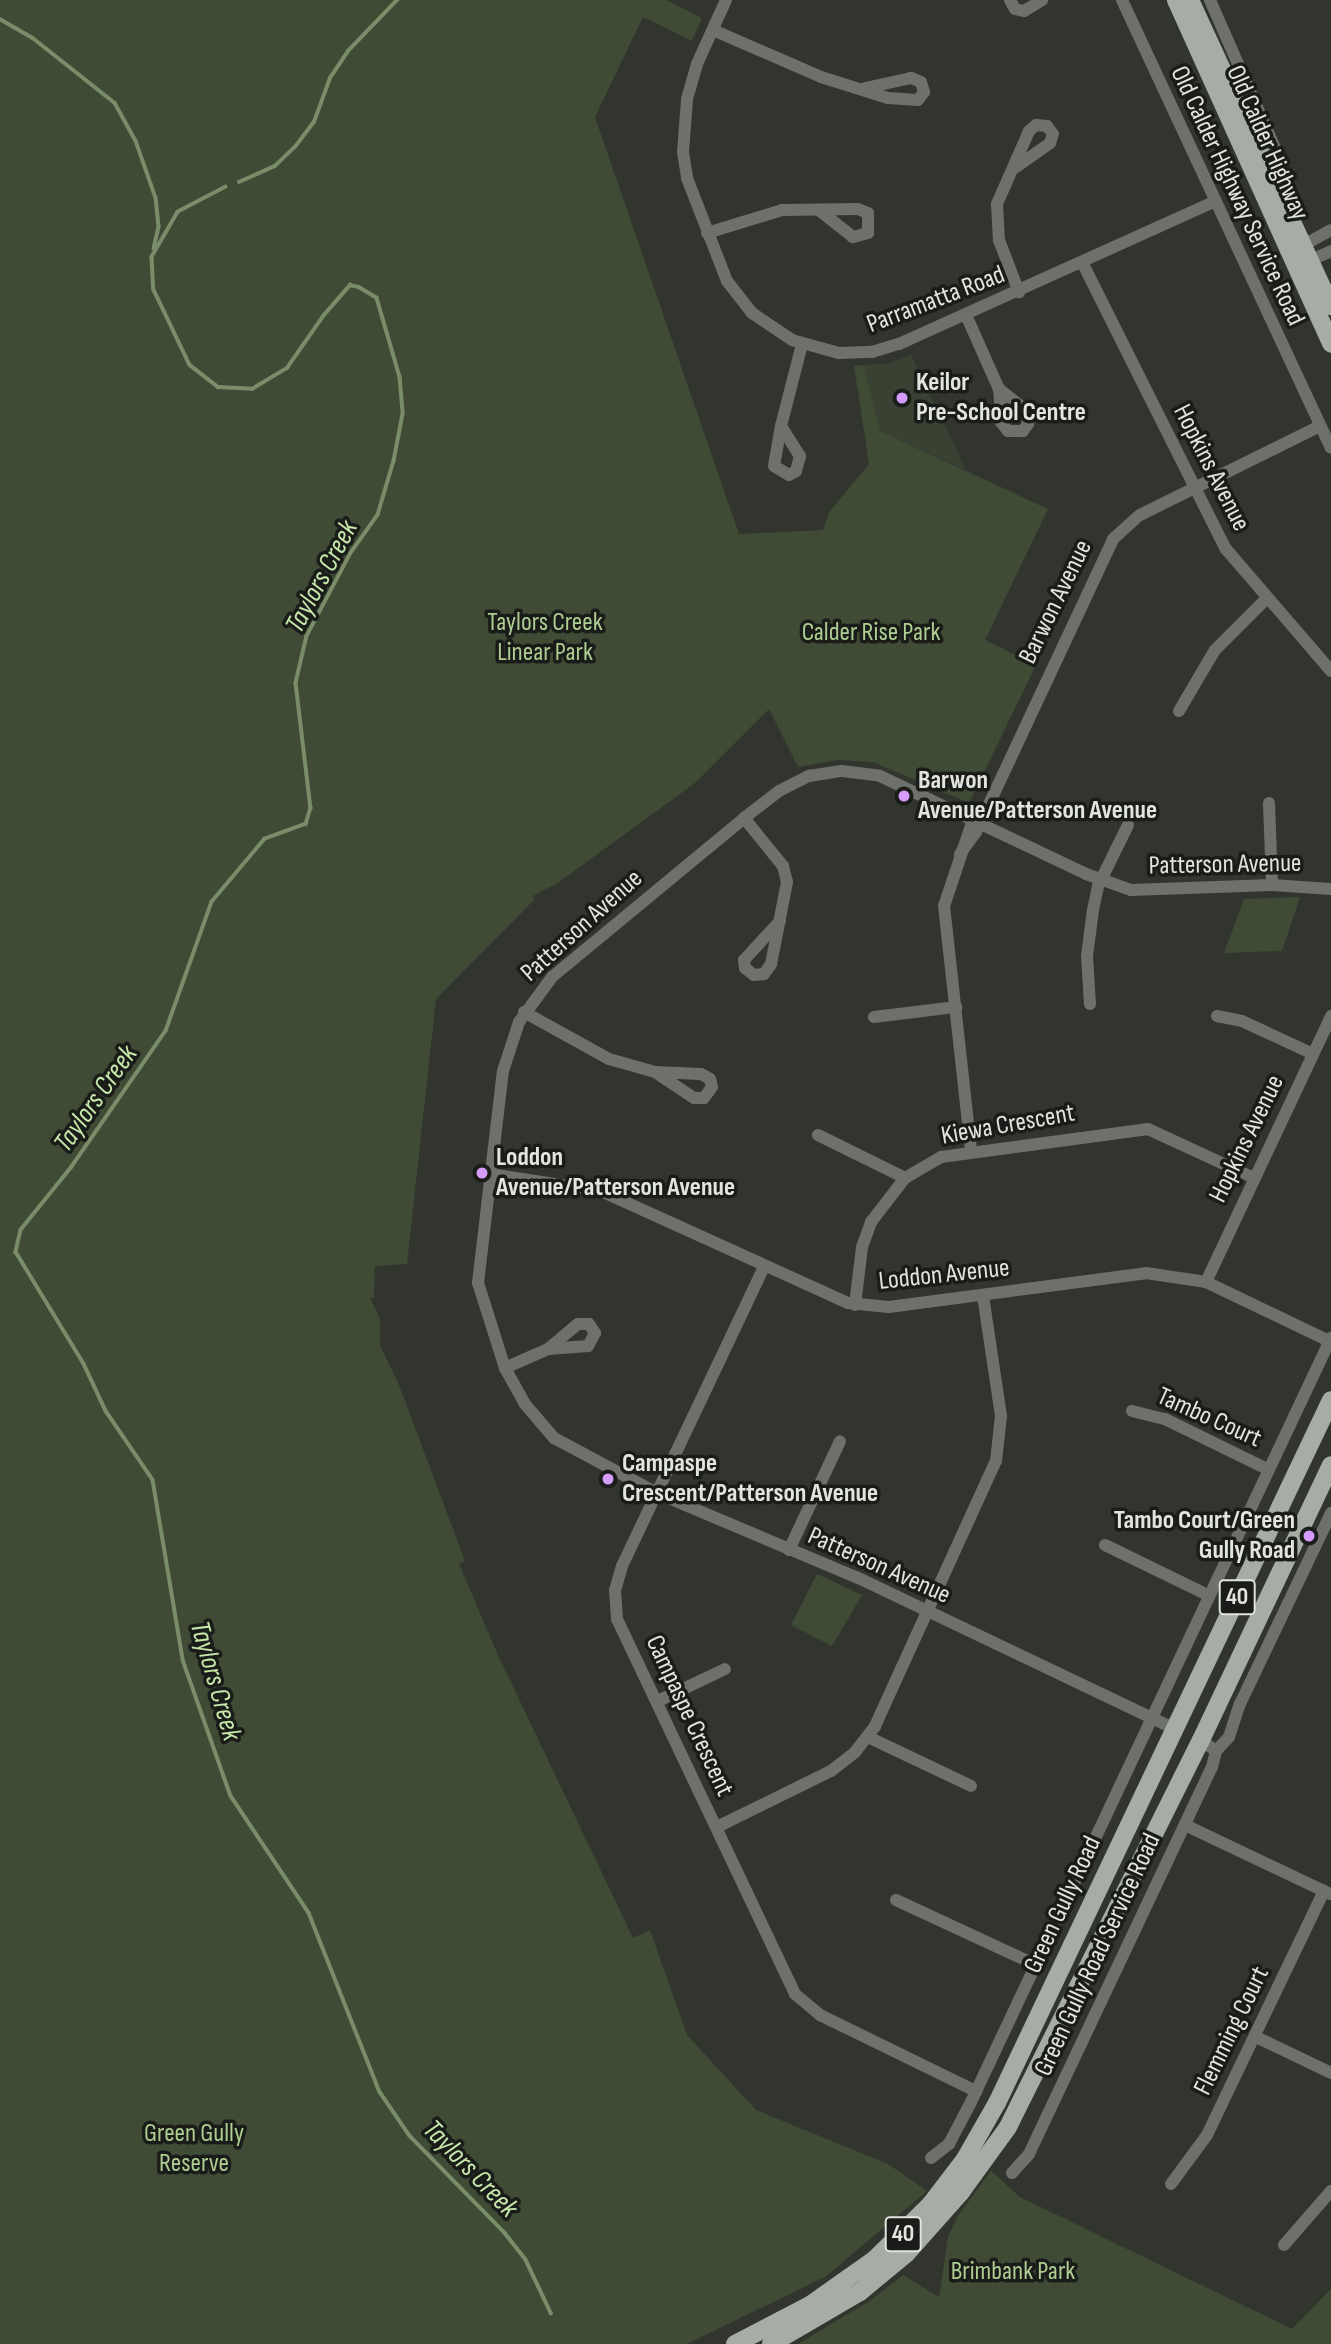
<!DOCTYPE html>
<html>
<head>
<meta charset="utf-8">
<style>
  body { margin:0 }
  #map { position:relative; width:1331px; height:2344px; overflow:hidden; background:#31352e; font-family:"Sofia Sans Condensed",sans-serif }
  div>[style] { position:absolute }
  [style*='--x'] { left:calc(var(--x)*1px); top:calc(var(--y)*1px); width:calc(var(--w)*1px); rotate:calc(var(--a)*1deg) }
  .built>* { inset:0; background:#394133 }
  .green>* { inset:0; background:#404b36 }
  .stream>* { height:3.5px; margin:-1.75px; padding:0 1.75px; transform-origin:1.75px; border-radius:1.75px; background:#7a8d69 }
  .street>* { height:12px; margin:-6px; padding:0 6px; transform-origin:6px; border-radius:6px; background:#6e706c }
  .primary>* { height:18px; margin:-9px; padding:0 9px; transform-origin:9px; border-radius:9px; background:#a7aca4 }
  .dots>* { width:19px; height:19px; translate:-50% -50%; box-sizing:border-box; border:4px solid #1a1c19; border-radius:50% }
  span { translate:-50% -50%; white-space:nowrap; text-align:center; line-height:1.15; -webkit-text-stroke:7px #1a1c19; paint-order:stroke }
  .shield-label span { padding:2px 5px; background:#1a1c19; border:2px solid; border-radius:5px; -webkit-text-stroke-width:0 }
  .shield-label { font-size:24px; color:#e1e4df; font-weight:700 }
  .street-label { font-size:26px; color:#e1e4df }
  .poi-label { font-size:26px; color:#e1e4df; font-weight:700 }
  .left { translate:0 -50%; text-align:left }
  .right { translate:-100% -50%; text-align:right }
  .park-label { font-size:26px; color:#adcd91 }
  .water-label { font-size:28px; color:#c6e7aa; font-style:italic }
</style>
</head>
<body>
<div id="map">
  <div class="built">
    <div style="clip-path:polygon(911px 355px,966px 470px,880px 431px,864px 365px,886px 364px)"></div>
  </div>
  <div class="green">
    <div style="clip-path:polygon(0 0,666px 0,702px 18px,692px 41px,643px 17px,595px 117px,739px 534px,823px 530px,830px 511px,869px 464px,854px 366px,864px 365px,880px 431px,1048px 509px,985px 640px,1036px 665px,969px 803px,873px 762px,838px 760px,798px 767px,769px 709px,695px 783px,559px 882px,533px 896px,535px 899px,436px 999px,407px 1264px,375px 1266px,374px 1298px,370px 1298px,380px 1319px,380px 1345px,399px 1385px,465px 1561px,459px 1564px,497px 1653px,633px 1938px,650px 1930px,687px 2035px,756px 2110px,888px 2164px,927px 2191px,825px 2277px,687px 2344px,0 2344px)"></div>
    <div style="clip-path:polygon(1300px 897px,1282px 951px,1224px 953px,1244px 899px)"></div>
    <div style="clip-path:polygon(817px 1574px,862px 1595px,832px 1646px,791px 1625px)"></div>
    <div style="clip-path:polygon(991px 2171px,1020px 2197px,1292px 2329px,1331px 2289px,1331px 2344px,798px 2344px,871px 2300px,903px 2275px,939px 2297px,948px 2237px,957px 2217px)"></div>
  </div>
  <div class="stream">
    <div style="--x:0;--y:19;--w:38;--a:30"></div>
    <div style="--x:33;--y:38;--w:105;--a:38.4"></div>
    <div style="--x:115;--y:103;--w:43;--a:61.1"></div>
    <div style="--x:136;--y:141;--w:60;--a:70.7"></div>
    <div style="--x:156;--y:198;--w:29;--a:84"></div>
    <div style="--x:159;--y:227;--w:22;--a:103"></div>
    <div style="--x:239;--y:182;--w:39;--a:-24"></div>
    <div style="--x:275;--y:166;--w:28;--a:-44"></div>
    <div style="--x:295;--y:147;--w:31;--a:-53"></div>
    <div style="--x:314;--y:122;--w:47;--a:-70"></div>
    <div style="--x:330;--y:78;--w:32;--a:-56"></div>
    <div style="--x:348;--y:51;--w:71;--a:-46.1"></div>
    <div style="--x:226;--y:187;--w:54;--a:152.5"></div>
    <div style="--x:178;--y:212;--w:52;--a:120"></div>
    <div style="--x:152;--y:257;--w:33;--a:87"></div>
    <div style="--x:154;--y:290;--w:83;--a:64.4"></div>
    <div style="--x:190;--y:365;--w:36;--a:38"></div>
    <div style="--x:218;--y:387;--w:34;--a:3"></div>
    <div style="--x:252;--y:389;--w:41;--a:-31"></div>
    <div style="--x:287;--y:368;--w:65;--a:-55.1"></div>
    <div style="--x:324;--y:315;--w:40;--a:-49"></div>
    <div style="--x:350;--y:285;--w:9;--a:13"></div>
    <div style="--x:359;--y:287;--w:21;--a:31"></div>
    <div style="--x:377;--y:298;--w:82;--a:73.8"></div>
    <div style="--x:400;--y:377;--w:37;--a:85"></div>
    <div style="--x:403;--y:414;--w:48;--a:100.8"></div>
    <div style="--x:394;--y:461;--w:56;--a:106.5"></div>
    <div style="--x:378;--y:515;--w:47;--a:125.4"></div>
    <div style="--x:351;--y:553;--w:94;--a:117.9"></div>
    <div style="--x:307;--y:636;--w:48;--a:103.2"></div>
    <div style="--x:296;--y:683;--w:126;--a:83.2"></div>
    <div style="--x:311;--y:808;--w:17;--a:107"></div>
    <div style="--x:306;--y:824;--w:44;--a:159.9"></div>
    <div style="--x:265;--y:839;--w:82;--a:130.1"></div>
    <div style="--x:212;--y:902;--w:137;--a:109.6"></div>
    <div style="--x:166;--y:1031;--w:165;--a:124.7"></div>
    <div style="--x:72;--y:1167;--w:81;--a:129"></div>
    <div style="--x:21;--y:1230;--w:23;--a:103"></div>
    <div style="--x:16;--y:1252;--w:131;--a:58.7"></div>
    <div style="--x:84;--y:1364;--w:52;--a:64.9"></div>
    <div style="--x:106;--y:1411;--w:83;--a:55.7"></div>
    <div style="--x:153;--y:1480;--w:182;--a:80.5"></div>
    <div style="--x:183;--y:1660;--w:144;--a:70.6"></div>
    <div style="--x:231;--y:1796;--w:141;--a:56.3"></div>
    <div style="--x:309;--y:1913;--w:193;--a:68.4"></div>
    <div style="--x:380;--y:2092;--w:53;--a:55.7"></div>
    <div style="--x:410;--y:2136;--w:136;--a:45.6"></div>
    <div style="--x:505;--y:2233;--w:34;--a:52"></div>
    <div style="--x:526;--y:2260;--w:59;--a:64.7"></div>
  </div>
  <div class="street">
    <div style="--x:726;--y:0;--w:70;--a:114.4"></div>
    <div style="--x:697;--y:64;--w:37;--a:106"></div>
    <div style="--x:687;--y:100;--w:52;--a:94.4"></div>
    <div style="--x:683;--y:152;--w:26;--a:81"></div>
    <div style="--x:687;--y:178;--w:110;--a:68.8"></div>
    <div style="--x:727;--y:281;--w:41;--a:52"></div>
    <div style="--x:752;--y:313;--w:48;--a:34"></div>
    <div style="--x:792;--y:340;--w:49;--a:15.5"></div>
    <div style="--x:839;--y:353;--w:33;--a:-2"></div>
    <div style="--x:872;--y:352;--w:28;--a:-17"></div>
    <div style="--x:899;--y:344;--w:346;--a:-24.3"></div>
    <div style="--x:1010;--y:0;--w:10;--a:61"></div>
    <div style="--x:1015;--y:9;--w:9;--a:13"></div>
    <div style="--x:1024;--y:11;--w:21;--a:-31"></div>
    <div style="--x:1122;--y:0;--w:494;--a:65"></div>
    <div style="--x:1210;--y:0;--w:169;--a:66.3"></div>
    <div style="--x:713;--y:30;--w:118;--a:23.5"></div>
    <div style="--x:821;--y:77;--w:70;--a:17.4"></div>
    <div style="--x:888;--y:98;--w:30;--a:4"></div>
    <div style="--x:918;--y:100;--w:10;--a:-53"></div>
    <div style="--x:924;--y:92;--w:10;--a:-107"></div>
    <div style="--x:921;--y:82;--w:11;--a:-158"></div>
    <div style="--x:911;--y:78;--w:47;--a:167.7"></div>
    <div style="--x:1016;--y:167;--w:42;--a:-35.2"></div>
    <div style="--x:1050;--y:143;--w:9;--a:-72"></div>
    <div style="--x:1053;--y:134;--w:10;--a:-127"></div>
    <div style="--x:1047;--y:126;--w:11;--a:-175"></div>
    <div style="--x:1036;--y:125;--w:9;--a:139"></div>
    <div style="--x:1029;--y:131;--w:80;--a:113.7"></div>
    <div style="--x:997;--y:204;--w:36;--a:87"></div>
    <div style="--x:999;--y:240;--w:56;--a:69"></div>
    <div style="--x:707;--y:233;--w:78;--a:-17"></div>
    <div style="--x:782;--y:210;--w:76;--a:-0.8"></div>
    <div style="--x:858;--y:209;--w:11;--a:22"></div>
    <div style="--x:868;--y:213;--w:20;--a:90"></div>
    <div style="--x:868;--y:233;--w:16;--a:165"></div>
    <div style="--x:853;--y:237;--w:42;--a:-141.8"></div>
    <div style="--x:1302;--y:246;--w:33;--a:-29"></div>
    <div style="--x:1309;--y:261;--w:24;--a:-24"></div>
    <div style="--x:1083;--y:264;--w:319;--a:63.4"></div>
    <div style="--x:1226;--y:549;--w:161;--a:49.3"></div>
    <div style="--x:966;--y:315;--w:81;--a:66"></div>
    <div style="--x:999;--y:389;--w:36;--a:38"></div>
    <div style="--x:1027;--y:411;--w:13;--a:86"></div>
    <div style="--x:1028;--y:424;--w:9;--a:126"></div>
    <div style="--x:1023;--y:431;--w:15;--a:180"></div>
    <div style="--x:1008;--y:431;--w:11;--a:-128"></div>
    <div style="--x:1001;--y:422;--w:33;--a:-93"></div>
    <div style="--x:781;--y:426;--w:36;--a:58"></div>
    <div style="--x:800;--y:456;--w:16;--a:105"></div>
    <div style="--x:796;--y:471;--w:8;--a:150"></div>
    <div style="--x:789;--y:475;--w:17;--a:-149"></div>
    <div style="--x:774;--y:466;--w:41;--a:-80.1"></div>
    <div style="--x:781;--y:426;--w:85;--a:-75.6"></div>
    <div style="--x:1179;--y:711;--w:71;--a:-59.5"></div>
    <div style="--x:1215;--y:650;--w:74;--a:-45"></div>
    <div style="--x:1269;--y:803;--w:82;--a:87.9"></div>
    <div style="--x:744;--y:818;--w:62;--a:50.9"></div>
    <div style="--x:783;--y:866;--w:16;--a:76"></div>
    <div style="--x:787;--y:882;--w:84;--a:101"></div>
    <div style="--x:771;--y:964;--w:12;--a:125"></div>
    <div style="--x:764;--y:974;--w:10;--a:174"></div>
    <div style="--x:754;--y:975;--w:11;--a:-142"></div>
    <div style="--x:745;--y:968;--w:8;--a:-97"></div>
    <div style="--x:744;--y:960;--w:53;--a:-47.3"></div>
    <div style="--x:960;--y:854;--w:27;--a:-54"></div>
    <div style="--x:976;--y:832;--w:323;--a:-64.9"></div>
    <div style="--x:1113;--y:539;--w:36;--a:-42"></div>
    <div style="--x:1140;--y:515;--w:201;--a:-26.3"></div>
    <div style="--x:1090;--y:1004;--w:48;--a:-93.6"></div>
    <div style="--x:1087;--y:956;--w:46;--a:-82.6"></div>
    <div style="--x:1093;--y:910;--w:25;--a:-78"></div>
    <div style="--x:1098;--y:886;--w:68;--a:-63.8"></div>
    <div style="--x:524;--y:1012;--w:97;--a:28.9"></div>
    <div style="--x:609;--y:1059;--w:48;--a:15.8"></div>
    <div style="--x:655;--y:1072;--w:46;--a:2.5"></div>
    <div style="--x:701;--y:1074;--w:10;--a:29"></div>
    <div style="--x:710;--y:1079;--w:8;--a:76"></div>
    <div style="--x:712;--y:1087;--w:14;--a:126"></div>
    <div style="--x:704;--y:1098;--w:10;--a:180"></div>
    <div style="--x:694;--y:1098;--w:47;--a:-146.3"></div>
    <div style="--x:1217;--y:1016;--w:25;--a:11"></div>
    <div style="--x:1242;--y:1021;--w:78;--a:24.9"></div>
    <div style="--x:874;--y:1017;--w:83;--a:-7"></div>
    <div style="--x:818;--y:1135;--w:97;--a:26.3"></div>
    <div style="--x:971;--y:1150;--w:245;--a:-96.3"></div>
    <div style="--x:944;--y:906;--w:100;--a:-71.4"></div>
    <div style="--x:490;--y:1174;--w:112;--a:8.7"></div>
    <div style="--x:601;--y:1191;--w:271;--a:24.4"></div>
    <div style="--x:848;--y:1303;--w:41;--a:5.6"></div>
    <div style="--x:889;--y:1307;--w:259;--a:-7.5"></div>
    <div style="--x:1146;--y:1273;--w:61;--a:8.5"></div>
    <div style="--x:1206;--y:1282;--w:139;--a:25.6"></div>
    <div style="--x:764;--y:1267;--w:331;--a:115.4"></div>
    <div style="--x:622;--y:1566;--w:25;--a:106"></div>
    <div style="--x:615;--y:1590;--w:29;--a:86"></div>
    <div style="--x:617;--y:1619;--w:415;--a:64.6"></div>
    <div style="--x:795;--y:1994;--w:33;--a:40"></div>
    <div style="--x:820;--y:2015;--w:174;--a:26"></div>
    <div style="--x:1206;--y:1282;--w:294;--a:-64.8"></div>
    <div style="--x:855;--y:1305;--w:58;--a:-83.1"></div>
    <div style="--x:862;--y:1247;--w:27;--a:-70"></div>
    <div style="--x:871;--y:1222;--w:56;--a:-52.3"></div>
    <div style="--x:905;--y:1178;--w:42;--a:-30.3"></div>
    <div style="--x:941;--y:1157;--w:209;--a:-7.7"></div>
    <div style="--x:1148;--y:1129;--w:117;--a:24.8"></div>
    <div style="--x:505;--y:1368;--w:47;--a:-23.8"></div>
    <div style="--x:548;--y:1349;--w:39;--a:-40"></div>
    <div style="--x:578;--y:1324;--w:11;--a:0"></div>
    <div style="--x:589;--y:1324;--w:11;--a:56"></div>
    <div style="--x:595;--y:1333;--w:15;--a:118"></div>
    <div style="--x:588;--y:1346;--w:40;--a:175.7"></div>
    <div style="--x:1132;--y:1411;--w:34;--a:14"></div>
    <div style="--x:1165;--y:1419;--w:114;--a:26.1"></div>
    <div style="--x:1105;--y:1545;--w:114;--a:25.9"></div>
    <div style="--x:789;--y:1550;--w:120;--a:-64.9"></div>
    <div style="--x:658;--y:1701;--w:74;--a:-25.5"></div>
    <div style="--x:1175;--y:1729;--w:351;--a:-154.5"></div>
    <div style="--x:858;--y:1578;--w:218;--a:-157.1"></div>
    <div style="--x:657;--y:1493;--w:117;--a:-151.9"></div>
    <div style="--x:554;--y:1438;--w:45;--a:-130.5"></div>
    <div style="--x:525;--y:1404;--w:41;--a:-119.1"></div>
    <div style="--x:505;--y:1368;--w:89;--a:-107.6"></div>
    <div style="--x:478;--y:1283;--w:213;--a:-83.3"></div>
    <div style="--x:503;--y:1071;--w:52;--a:-71.9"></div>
    <div style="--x:519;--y:1022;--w:56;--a:-53.7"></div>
    <div style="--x:552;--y:977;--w:249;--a:-39.6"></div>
    <div style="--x:744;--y:818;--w:44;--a:-37.6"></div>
    <div style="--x:779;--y:791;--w:34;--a:-27"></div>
    <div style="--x:809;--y:776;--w:33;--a:-9"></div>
    <div style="--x:842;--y:771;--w:38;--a:7"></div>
    <div style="--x:880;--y:776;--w:228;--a:25.4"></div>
    <div style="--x:1086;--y:874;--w:48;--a:19.6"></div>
    <div style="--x:1131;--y:890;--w:141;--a:-2"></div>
    <div style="--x:1272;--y:885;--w:59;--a:3.9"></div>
    <div style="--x:868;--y:1737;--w:114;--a:25.4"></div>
    <div style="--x:1216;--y:1751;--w:19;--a:-47"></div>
    <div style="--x:1229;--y:1737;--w:35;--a:-72"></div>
    <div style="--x:1240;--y:1704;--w:212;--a:-64.5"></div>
    <div style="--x:1185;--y:1825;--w:161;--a:25.4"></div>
    <div style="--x:717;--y:1827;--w:127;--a:-26.2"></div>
    <div style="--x:831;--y:1771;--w:31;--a:-38"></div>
    <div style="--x:855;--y:1752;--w:33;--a:-52"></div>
    <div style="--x:875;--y:1726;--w:291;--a:-65.5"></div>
    <div style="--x:996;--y:1461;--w:45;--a:-83.7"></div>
    <div style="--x:1001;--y:1416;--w:122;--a:-98.5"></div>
    <div style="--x:896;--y:1900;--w:154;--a:24.9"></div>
    <div style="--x:1256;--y:2037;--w:83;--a:25.6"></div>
    <div style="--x:931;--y:2158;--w:23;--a:-38"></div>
    <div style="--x:949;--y:2144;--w:47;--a:-62.4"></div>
    <div style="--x:971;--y:2102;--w:845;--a:-64.77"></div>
    <div style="--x:1012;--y:2173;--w:25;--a:-48"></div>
    <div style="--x:1029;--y:2154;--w:428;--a:-64.7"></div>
    <div style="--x:1212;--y:1767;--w:16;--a:-76"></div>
    <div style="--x:1216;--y:1751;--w:19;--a:-144"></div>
    <div style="--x:1171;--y:2184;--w:61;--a:-53.7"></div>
    <div style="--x:1207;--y:2135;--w:271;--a:-64.4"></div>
    <div style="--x:1284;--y:2245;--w:72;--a:-49"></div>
  </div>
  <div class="primary">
    <div style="--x:1176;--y:0;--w:377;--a:65.7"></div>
    <div style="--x:1190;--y:0;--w:337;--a:65.3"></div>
    <div style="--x:735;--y:2344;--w:85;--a:-27.5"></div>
    <div style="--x:810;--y:2305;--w:80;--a:-35.3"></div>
    <div style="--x:875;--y:2259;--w:77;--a:-44.5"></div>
    <div style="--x:930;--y:2205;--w:58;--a:-52.7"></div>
    <div style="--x:965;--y:2159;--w:64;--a:-60.3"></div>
    <div style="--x:997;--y:2103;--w:778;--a:-64.59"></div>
    <div style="--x:771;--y:2344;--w:103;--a:-30.3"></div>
    <div style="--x:860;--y:2292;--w:60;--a:-39.6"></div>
    <div style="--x:906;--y:2254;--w:83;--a:-48.4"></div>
    <div style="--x:961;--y:2192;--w:80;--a:-54.1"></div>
    <div style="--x:1008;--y:2127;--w:432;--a:-63.5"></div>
    <div style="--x:1201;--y:1740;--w:304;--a:-64.7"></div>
  </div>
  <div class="dots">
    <div style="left:902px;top:398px;background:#d59bfb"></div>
    <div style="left:904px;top:796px;background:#d59bfb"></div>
    <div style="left:482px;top:1173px;background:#d59bfb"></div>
    <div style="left:608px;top:1479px;background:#d59bfb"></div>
    <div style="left:1309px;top:1536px;background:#d59bfb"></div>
  </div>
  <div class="shield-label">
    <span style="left:1237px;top:1597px">40</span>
    <span style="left:903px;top:2234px">40</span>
  </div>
  <div class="street-label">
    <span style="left:1267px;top:143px;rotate:66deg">Old Calder Highway</span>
    <span style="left:1237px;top:196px;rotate:65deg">Old Calder Highway Service Road</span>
    <span style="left:936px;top:300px;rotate:-21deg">Parramatta Road</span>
    <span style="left:1211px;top:468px;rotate:63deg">Hopkins Avenue</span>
    <span style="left:1056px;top:602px;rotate:-64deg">Barwon Avenue</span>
    <span style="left:1225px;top:865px;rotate:-1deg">Patterson Avenue</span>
    <span style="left:582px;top:926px;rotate:-42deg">Patterson Avenue</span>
    <span style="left:1008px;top:1125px;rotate:-10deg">Kiewa Crescent</span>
    <span style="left:1247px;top:1139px;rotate:-64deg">Hopkins Avenue</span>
    <span style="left:944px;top:1275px;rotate:-6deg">Loddon Avenue</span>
    <span style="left:1209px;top:1418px;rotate:24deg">Tambo Court</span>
    <span style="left:879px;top:1566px;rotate:24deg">Patterson Avenue</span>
    <span style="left:689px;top:1716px;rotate:65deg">Campaspe Crescent</span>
    <span style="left:1063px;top:1905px;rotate:-65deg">Green Gully Road</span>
    <span style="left:1098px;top:1955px;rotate:-65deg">Green Gully Road Service Road</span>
    <span style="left:1232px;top:2031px;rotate:-64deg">Flemming Court</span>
  </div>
  <div class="poi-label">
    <span class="left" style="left:916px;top:398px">Keilor<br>Pre-School Centre</span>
    <span class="left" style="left:918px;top:796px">Barwon<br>Avenue/Patterson Avenue</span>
    <span class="left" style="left:496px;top:1173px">Loddon<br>Avenue/Patterson Avenue</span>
    <span class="left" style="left:622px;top:1479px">Campaspe<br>Crescent/Patterson Avenue</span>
    <span class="right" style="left:1295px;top:1536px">Tambo Court/Green<br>Gully Road</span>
  </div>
  <div class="park-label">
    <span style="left:545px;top:638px">Taylors Creek<br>Linear Park</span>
    <span style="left:871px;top:633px">Calder Rise Park</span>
    <span style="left:194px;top:2149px">Green Gully<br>Reserve</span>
    <span style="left:1013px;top:2272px">Brimbank Park</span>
  </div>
  <div class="water-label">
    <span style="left:322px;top:577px;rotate:-62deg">Taylors Creek</span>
    <span style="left:96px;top:1099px;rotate:-55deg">Taylors Creek</span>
    <span style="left:215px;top:1681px;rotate:74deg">Taylors Creek</span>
    <span style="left:470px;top:2169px;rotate:46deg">Taylors Creek</span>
  </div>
</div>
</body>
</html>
